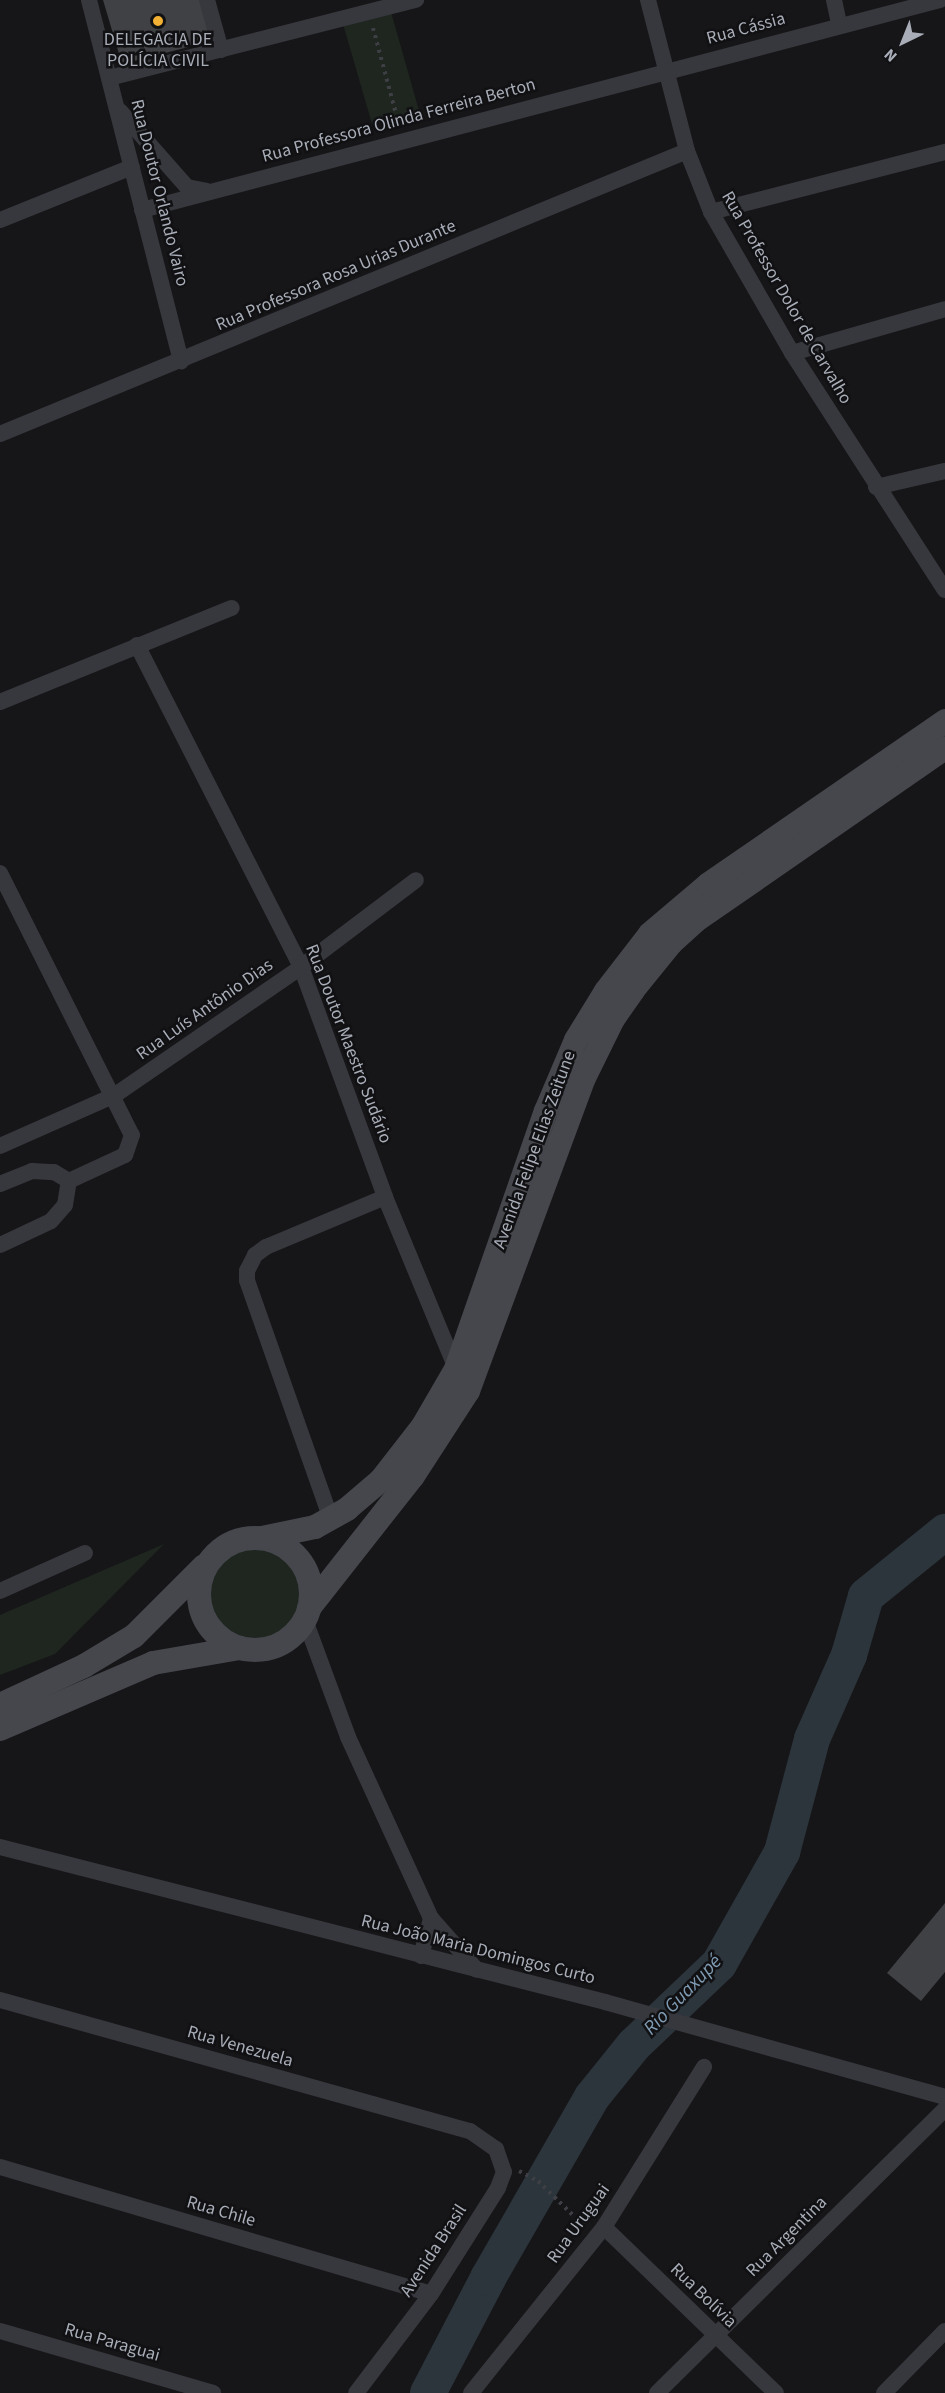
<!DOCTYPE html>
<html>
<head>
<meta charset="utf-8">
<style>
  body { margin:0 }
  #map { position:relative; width:945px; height:2393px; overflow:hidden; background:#161618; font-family:"Source Sans 3",sans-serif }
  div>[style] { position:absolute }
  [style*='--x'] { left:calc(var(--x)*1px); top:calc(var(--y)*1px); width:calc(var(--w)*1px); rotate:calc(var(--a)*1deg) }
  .green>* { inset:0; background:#1e261f }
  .round { border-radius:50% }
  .river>* { height:36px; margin:-18px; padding:0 18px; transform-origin:18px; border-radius:18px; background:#2c353c }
  .building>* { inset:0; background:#404145 }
  .path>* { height:4px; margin-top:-2px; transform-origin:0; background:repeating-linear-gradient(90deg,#3d3f44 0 3px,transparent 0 7.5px) }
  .minor>* { height:16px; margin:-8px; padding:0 8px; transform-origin:8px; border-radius:8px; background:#37383d }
  .secondary>* { height:24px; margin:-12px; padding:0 12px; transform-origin:12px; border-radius:12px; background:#45474d }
  .secondary>.ring { margin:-12px; padding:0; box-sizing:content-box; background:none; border:24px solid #45474d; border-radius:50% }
  .dots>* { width:16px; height:16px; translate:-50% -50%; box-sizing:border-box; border:3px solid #111113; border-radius:50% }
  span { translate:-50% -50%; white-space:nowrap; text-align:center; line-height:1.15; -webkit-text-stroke:5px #111113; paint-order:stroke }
  .street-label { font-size:18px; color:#a8adb8 }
  .poi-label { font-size:18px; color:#a8adb8 }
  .water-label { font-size:20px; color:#7f9bb3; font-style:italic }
  .north { position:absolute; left:873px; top:12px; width:60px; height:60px; -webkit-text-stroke:4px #111113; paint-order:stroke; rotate:223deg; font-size:16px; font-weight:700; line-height:24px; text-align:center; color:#a8adb8 }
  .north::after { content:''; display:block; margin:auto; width:21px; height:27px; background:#a8adb8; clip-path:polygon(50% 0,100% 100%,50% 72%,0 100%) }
</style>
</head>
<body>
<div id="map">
  <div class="green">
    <div style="clip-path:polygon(391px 12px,420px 114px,372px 124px,343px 24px)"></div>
    <div style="clip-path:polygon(164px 1544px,55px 1654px,0 1675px,0 1615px)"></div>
    <div class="round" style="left:208px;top:1547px;width:94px;height:94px"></div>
  </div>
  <div class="river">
    <div style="--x:428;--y:2393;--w:130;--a:-62.4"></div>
    <div style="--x:488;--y:2278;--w:209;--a:-60.1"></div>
    <div style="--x:592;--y:2097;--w:67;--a:-51.1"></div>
    <div style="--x:634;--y:2045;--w:117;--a:-43.6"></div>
    <div style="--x:719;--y:1964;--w:129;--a:-60.6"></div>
    <div style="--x:782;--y:1852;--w:117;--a:-75.1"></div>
    <div style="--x:812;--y:1739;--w:92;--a:-66.2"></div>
    <div style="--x:849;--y:1655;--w:61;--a:-73.9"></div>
    <div style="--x:866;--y:1596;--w:102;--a:-39"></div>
  </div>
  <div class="building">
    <div style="clip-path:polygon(103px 0,201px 0,212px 41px,122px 64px)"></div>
    <div style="clip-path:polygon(945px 1903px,945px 1972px,921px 2001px,887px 1973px)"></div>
  </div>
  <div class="path">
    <div style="--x:373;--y:28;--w:100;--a:75"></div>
    <div style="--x:519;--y:2171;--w:21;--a:28"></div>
    <div style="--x:538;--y:2181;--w:64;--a:44.4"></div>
  </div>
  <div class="minor">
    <div style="--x:89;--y:0;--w:373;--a:75.7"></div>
    <div style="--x:207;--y:0;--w:52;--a:74.4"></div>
    <div style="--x:648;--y:0;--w:156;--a:75.5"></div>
    <div style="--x:687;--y:151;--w:66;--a:68.5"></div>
    <div style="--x:711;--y:212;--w:163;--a:60.1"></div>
    <div style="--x:792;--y:353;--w:282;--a:57.2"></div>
    <div style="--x:834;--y:0;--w:25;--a:78"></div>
    <div style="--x:109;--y:78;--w:317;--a:-14.3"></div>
    <div style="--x:120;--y:111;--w:101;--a:48.6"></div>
    <div style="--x:187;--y:187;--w:20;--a:11"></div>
    <div style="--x:142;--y:210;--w:825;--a:-14.74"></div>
    <div style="--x:711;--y:212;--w:242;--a:-14.4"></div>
    <div style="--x:0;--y:220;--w:142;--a:-21.9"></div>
    <div style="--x:792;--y:353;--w:159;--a:-16"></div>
    <div style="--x:0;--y:434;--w:743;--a:-22.39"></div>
    <div style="--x:876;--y:487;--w:71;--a:-13.1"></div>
    <div style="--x:137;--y:645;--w:361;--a:63"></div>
    <div style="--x:301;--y:967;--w:245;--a:69.9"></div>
    <div style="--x:385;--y:1197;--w:191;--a:67.5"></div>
    <div style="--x:0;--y:702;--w:250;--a:-22.1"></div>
    <div style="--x:0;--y:873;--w:293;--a:63.3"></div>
    <div style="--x:132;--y:1135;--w:21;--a:109"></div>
    <div style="--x:125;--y:1155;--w:62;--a:155.1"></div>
    <div style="--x:0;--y:1146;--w:126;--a:-23.9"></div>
    <div style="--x:115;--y:1095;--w:226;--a:-34.5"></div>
    <div style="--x:301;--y:967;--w:144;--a:-37.1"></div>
    <div style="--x:0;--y:1184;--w:35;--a:-22"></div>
    <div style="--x:32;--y:1171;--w:22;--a:3"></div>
    <div style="--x:54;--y:1172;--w:17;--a:31"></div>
    <div style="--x:0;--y:1245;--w:56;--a:-25.2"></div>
    <div style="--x:51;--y:1221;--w:21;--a:-49"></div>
    <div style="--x:65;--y:1205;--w:24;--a:-81"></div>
    <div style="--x:331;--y:1519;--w:253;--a:-109.4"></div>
    <div style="--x:247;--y:1280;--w:9;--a:-90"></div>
    <div style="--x:247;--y:1271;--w:18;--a:-63"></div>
    <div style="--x:255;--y:1255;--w:14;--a:-36"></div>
    <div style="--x:266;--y:1247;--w:129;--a:-22.8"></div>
    <div style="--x:0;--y:1591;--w:93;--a:-24.1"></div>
    <div style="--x:305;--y:1620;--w:125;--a:69.8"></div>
    <div style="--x:348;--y:1737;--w:199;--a:65.4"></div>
    <div style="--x:431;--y:1918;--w:69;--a:48.5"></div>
    <div style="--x:0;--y:1847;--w:625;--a:14.37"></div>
    <div style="--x:605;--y:2002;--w:353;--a:15.6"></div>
    <div style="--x:421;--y:1956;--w:39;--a:-75"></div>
    <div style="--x:0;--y:2000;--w:488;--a:15.6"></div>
    <div style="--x:470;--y:2131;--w:32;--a:35"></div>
    <div style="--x:496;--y:2149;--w:24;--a:71"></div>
    <div style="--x:504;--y:2172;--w:17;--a:111"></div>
    <div style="--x:498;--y:2188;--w:125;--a:122.3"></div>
    <div style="--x:431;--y:2294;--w:124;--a:127.1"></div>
    <div style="--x:0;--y:2167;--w:449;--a:16.4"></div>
    <div style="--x:604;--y:2227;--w:239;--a:44"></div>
    <div style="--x:0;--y:2331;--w:222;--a:16.2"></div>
    <div style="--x:471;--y:2393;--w:213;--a:-51.3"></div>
    <div style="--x:604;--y:2227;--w:189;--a:-58"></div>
    <div style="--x:657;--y:2393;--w:404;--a:-44.6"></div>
    <div style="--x:884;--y:2393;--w:87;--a:-45.5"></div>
  </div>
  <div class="secondary">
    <div class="ring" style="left:199px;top:1538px;width:88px;height:88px"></div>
    <div style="--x:262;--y:1538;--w:54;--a:-11.7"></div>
    <div style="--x:315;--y:1527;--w:37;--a:-29"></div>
    <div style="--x:347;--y:1509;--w:45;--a:-40.5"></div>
    <div style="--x:381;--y:1480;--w:68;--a:-52.1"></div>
    <div style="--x:423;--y:1426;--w:66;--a:-59.9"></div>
    <div style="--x:456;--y:1369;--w:273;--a:-70.8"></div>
    <div style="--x:546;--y:1111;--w:77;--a:-67.1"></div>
    <div style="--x:576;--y:1040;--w:57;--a:-58.5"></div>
    <div style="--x:606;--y:991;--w:72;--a:-52.3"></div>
    <div style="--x:650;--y:934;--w:77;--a:-40.3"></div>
    <div style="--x:709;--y:884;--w:287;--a:-34.6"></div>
    <div style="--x:309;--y:1608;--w:168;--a:-51.8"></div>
    <div style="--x:413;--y:1476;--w:101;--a:-57.1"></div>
    <div style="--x:468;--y:1391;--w:334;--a:-69.7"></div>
    <div style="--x:584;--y:1078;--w:66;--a:-63.8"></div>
    <div style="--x:613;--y:1019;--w:35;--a:-55"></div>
    <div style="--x:633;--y:990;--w:60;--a:-51"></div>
    <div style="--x:671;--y:943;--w:36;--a:-42"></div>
    <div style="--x:698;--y:919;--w:300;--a:-34.7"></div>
    <div style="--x:0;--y:1705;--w:93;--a:-24.9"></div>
    <div style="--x:84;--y:1666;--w:58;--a:-31"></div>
    <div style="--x:134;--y:1636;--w:99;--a:-45"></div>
    <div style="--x:0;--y:1729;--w:167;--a:-23.3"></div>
    <div style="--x:153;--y:1663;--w:88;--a:-9.8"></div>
  </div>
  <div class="dots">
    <div style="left:158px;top:21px;background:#f2b134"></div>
  </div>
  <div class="street-label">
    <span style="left:746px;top:29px;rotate:-15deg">Rua Cássia</span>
    <span style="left:399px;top:121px;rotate:-15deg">Rua Professora Olinda Ferreira Berton</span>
    <span style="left:159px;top:193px;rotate:76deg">Rua Doutor Orlando Vairo</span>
    <span style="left:336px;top:276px;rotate:-23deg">Rua Professora Rosa Urias Durante</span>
    <span style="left:786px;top:298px;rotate:60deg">Rua Professor Dolor de Carvalho</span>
    <span style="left:205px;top:1010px;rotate:-35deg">Rua Luís Antônio Dias</span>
    <span style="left:348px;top:1044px;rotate:69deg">Rua Doutor Maestro Sudário</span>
    <span style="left:535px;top:1150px;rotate:-70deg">Avenida Felipe Elias Zeitune</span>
    <span style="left:478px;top:1950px;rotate:14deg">Rua João Maria Domingos Curto</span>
    <span style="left:240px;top:2047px;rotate:16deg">Rua Venezuela</span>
    <span style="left:221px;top:2212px;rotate:16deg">Rua Chile</span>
    <span style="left:579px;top:2224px;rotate:-54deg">Rua Uruguai</span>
    <span style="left:787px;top:2237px;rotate:-45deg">Rua Argentina</span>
    <span style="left:434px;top:2251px;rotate:-57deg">Avenida Brasil</span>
    <span style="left:703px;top:2296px;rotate:44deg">Rua Bolívia</span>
    <span style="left:112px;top:2343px;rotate:16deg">Rua Paraguai</span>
  </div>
  <div class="poi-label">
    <span style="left:158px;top:51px">DELEGACIA DE<br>POLÍCIA CIVIL</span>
  </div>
  <div class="water-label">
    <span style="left:683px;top:1995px;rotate:-46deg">Rio Guaxupé</span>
  </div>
  <div class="north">N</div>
</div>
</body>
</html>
